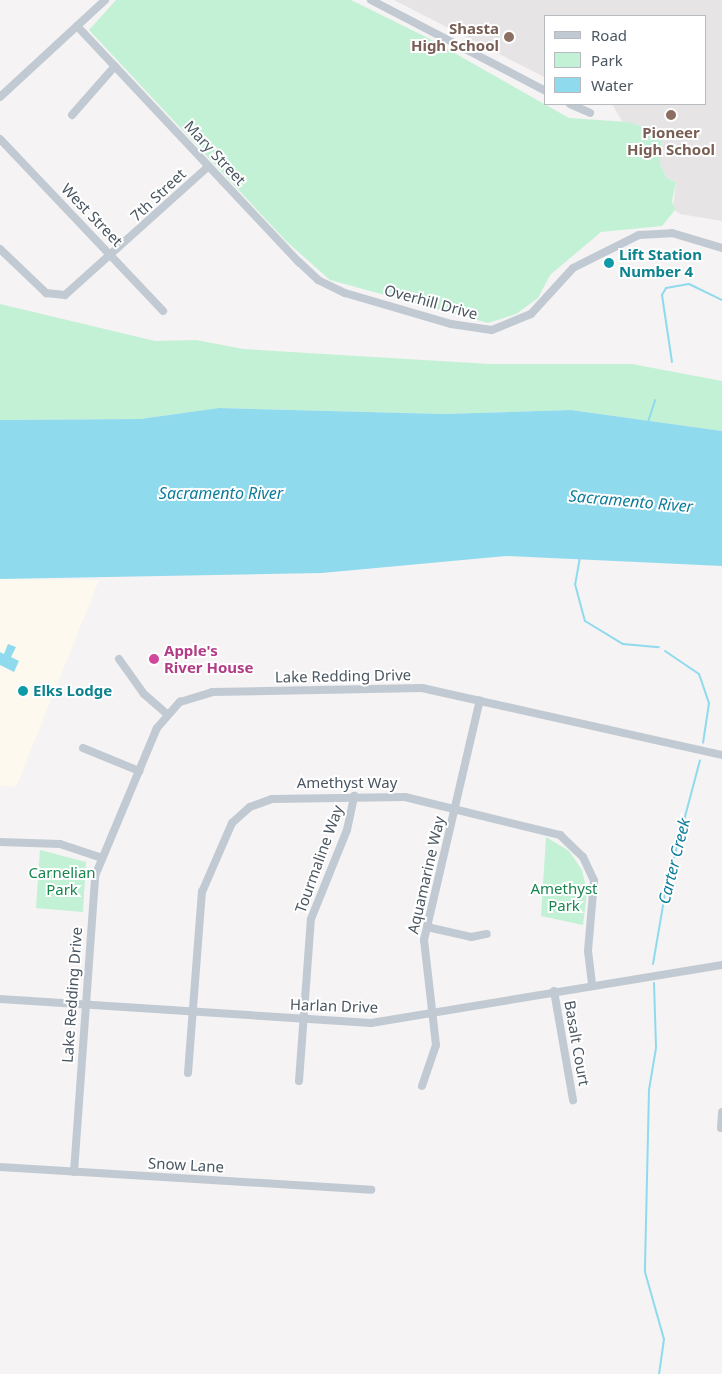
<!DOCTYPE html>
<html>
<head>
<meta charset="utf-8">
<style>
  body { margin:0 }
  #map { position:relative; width:722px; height:1374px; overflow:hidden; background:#f5f3f3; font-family:"Noto Sans",sans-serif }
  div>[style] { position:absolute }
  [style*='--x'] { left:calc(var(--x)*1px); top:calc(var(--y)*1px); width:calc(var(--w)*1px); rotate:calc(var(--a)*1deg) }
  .commercial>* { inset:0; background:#fdf9ef }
  .education>* { inset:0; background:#e6e4e5 }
  .green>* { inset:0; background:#c3f1d5 }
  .water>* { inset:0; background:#90daee }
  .stream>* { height:2px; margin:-1px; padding:0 1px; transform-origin:1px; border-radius:1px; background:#90daee }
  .minor>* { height:8px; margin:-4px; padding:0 4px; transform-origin:4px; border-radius:4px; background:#c1cad2 }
  .dots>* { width:14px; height:14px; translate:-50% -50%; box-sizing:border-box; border:2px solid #fff; border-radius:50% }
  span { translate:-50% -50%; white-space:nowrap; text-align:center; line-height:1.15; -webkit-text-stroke:4px #fff; paint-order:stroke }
  .education-label { font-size:15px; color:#785e54; font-weight:700 }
  .right { translate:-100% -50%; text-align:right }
  .street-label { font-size:15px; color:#4a5661 }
  .culture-label { font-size:15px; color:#0d838f; font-weight:700 }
  .left { translate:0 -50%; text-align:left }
  .hotel-label { font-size:15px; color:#b23c85; font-weight:700 }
  .park-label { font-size:15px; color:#17864f }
  .water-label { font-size:16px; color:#0c7c9b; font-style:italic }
  .legend { position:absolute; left:544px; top:15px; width:162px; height:90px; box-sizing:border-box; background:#fff; border:1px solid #b7bbc0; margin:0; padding:6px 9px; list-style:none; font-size:15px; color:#4a5661 }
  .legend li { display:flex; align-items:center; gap:10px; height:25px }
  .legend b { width:25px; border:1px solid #b7bbc0 }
</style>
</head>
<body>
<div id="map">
  <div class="commercial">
    <div style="clip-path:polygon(0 579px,99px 580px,16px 787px,0 785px)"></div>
  </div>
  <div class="education">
    <div style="clip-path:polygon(394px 0,722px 0,722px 221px,680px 214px,673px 209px,676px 182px,667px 178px,660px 164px,662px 133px,622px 121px,612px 104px,706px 104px,706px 16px,546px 16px,546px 78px)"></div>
  </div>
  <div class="green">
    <div style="clip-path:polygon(116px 0,351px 0,428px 38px,569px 118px,628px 122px,662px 133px,660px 164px,667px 178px,676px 182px,672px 201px,675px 210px,662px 226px,601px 232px,550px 275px,538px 298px,516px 314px,488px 323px,330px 280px,286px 241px,89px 30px)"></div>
    <div style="clip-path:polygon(0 304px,155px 341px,196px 340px,243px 349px,489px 364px,632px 364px,722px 381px,722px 431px,571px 410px,444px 414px,219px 408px,140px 419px,0 420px)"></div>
    <div style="clip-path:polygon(546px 837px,569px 851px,582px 870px,587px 892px,583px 925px,541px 916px)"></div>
    <div style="clip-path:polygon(40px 850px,86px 862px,83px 912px,36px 908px)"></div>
  </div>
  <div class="water">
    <div style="clip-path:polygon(219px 408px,444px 414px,571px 410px,722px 431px,722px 566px,506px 556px,322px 573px,0 579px,0 420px,140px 419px)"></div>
    <div style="clip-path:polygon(8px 644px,16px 647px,11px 657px,19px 661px,14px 672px,0 665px,0 652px,4px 654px)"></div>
  </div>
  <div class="stream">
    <div style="--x:672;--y:362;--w:68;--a:-98.5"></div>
    <div style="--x:662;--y:295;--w:8;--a:-60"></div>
    <div style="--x:666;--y:288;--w:23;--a:-10"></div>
    <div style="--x:689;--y:284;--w:37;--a:26"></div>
    <div style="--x:648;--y:422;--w:23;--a:-72"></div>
    <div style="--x:580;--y:557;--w:27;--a:100"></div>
    <div style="--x:575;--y:584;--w:38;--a:75"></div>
    <div style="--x:585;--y:621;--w:44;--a:31.2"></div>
    <div style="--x:623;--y:644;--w:36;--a:5"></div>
    <div style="--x:665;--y:651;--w:41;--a:34.1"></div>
    <div style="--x:699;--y:674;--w:31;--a:71"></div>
    <div style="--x:709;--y:703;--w:40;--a:98.5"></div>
    <div style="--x:653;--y:964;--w:77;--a:-80.3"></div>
    <div style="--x:666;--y:888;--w:132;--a:-75.1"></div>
    <div style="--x:654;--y:983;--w:65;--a:88.2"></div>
    <div style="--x:656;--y:1048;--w:43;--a:99.5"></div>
    <div style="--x:649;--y:1090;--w:182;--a:91.3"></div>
    <div style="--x:645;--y:1272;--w:70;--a:74.2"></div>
    <div style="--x:664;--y:1339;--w:35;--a:98"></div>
  </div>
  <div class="minor">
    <div style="--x:371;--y:0;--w:197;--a:27.5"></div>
    <div style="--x:77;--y:26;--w:324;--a:46.8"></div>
    <div style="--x:299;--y:262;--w:26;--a:43"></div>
    <div style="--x:318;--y:280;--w:30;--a:26"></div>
    <div style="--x:345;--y:293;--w:110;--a:16.3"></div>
    <div style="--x:451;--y:324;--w:41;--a:8.3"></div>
    <div style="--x:492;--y:330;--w:42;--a:-22.3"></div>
    <div style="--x:531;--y:314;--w:62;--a:-47.6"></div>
    <div style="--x:573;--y:268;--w:74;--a:-26.6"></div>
    <div style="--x:639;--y:235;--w:33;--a:-3"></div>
    <div style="--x:672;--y:233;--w:52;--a:16.7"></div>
    <div style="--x:0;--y:97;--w:143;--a:-42.7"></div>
    <div style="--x:570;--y:104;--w:22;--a:24"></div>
    <div style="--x:72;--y:115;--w:65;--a:-48.7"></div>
    <div style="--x:0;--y:139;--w:237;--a:46.5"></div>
    <div style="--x:0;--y:249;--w:64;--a:43.7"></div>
    <div style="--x:46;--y:293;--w:19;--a:6"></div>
    <div style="--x:65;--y:295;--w:193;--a:-41.9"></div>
    <div style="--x:119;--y:659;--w:43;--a:54.5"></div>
    <div style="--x:144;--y:694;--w:30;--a:41"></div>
    <div style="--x:83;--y:748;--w:61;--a:22.3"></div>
    <div style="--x:0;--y:842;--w:60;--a:1.9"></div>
    <div style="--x:60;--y:844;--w:44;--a:18.4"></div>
    <div style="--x:427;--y:927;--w:45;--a:12.8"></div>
    <div style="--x:471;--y:937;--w:16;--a:-11"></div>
    <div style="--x:554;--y:991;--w:111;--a:80.1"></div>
    <div style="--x:0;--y:999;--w:372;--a:3.7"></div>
    <div style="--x:371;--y:1023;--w:356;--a:-9.4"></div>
    <div style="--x:188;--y:1073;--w:182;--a:-85.6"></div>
    <div style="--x:202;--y:892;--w:75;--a:-66.5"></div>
    <div style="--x:232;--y:823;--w:24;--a:-42"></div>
    <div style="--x:250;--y:807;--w:23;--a:-20"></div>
    <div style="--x:272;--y:799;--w:133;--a:-0.9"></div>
    <div style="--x:405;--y:797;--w:160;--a:13.8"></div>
    <div style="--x:560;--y:835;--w:32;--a:44"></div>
    <div style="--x:583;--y:857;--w:26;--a:65"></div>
    <div style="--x:594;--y:881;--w:70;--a:94.9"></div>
    <div style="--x:588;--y:951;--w:33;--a:83"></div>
    <div style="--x:299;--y:1081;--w:162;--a:-85.8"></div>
    <div style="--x:311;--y:919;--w:96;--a:-68"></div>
    <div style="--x:347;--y:830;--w:35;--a:-78"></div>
    <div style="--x:422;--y:1086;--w:43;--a:-71.1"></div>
    <div style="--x:436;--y:1045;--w:106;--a:-96.5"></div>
    <div style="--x:424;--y:940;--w:246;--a:-76.9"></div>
    <div style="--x:721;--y:1128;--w:16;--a:-86"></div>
    <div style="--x:0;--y:1167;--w:372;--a:3.5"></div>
    <div style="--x:74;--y:1172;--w:297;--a:-85.9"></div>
    <div style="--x:95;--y:876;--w:160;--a:-67.3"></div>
    <div style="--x:157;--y:728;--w:35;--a:-49"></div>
    <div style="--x:180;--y:702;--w:34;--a:-17"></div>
    <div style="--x:212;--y:692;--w:210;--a:-1.1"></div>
    <div style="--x:422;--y:688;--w:307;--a:12.6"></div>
  </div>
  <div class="dots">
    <div style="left:509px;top:37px;background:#8d6e63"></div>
    <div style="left:671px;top:115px;background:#8d6e63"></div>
    <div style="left:609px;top:263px;background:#0f9aa8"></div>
    <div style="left:154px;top:659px;background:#d1479c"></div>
    <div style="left:23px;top:691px;background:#0f9aa8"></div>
  </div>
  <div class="education-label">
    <span class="right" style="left:499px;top:37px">Shasta<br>High School</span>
    <span style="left:671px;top:141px">Pioneer<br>High School</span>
  </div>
  <div class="street-label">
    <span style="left:215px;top:153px;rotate:47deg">Mary Street</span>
    <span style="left:158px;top:195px;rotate:-43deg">7th Street</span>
    <span style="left:92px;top:215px;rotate:46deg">West Street</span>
    <span style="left:431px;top:302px;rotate:15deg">Overhill Drive</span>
    <span style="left:343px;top:676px;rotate:-1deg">Lake Redding Drive</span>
    <span style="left:347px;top:783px">Amethyst Way</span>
    <span style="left:319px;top:859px;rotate:-70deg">Tourmaline Way</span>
    <span style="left:426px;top:875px;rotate:-77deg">Aquamarine Way</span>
    <span style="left:72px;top:995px;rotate:-86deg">Lake Redding Drive</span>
    <span style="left:334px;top:1006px;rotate:2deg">Harlan Drive</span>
    <span style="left:577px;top:1043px;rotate:80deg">Basalt Court</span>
    <span style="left:186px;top:1165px;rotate:3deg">Snow Lane</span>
  </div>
  <div class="culture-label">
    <span class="left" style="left:619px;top:263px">Lift Station<br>Number 4</span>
    <span class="left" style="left:33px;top:691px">Elks Lodge</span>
  </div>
  <div class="hotel-label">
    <span class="left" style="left:164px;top:659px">Apple's<br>River House</span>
  </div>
  <div class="park-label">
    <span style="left:62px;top:881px">Carnelian<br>Park</span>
    <span style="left:564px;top:897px">Amethyst<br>Park</span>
  </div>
  <div class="water-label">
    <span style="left:221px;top:493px">Sacramento River</span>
    <span style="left:631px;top:501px;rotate:5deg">Sacramento River</span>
    <span style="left:674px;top:861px;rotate:-76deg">Carter Creek</span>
  </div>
  <ul class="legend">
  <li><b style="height:6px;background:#c1cad2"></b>Road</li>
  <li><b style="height:14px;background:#c3f1d5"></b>Park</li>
  <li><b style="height:14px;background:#90daee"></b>Water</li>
  </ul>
</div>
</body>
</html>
